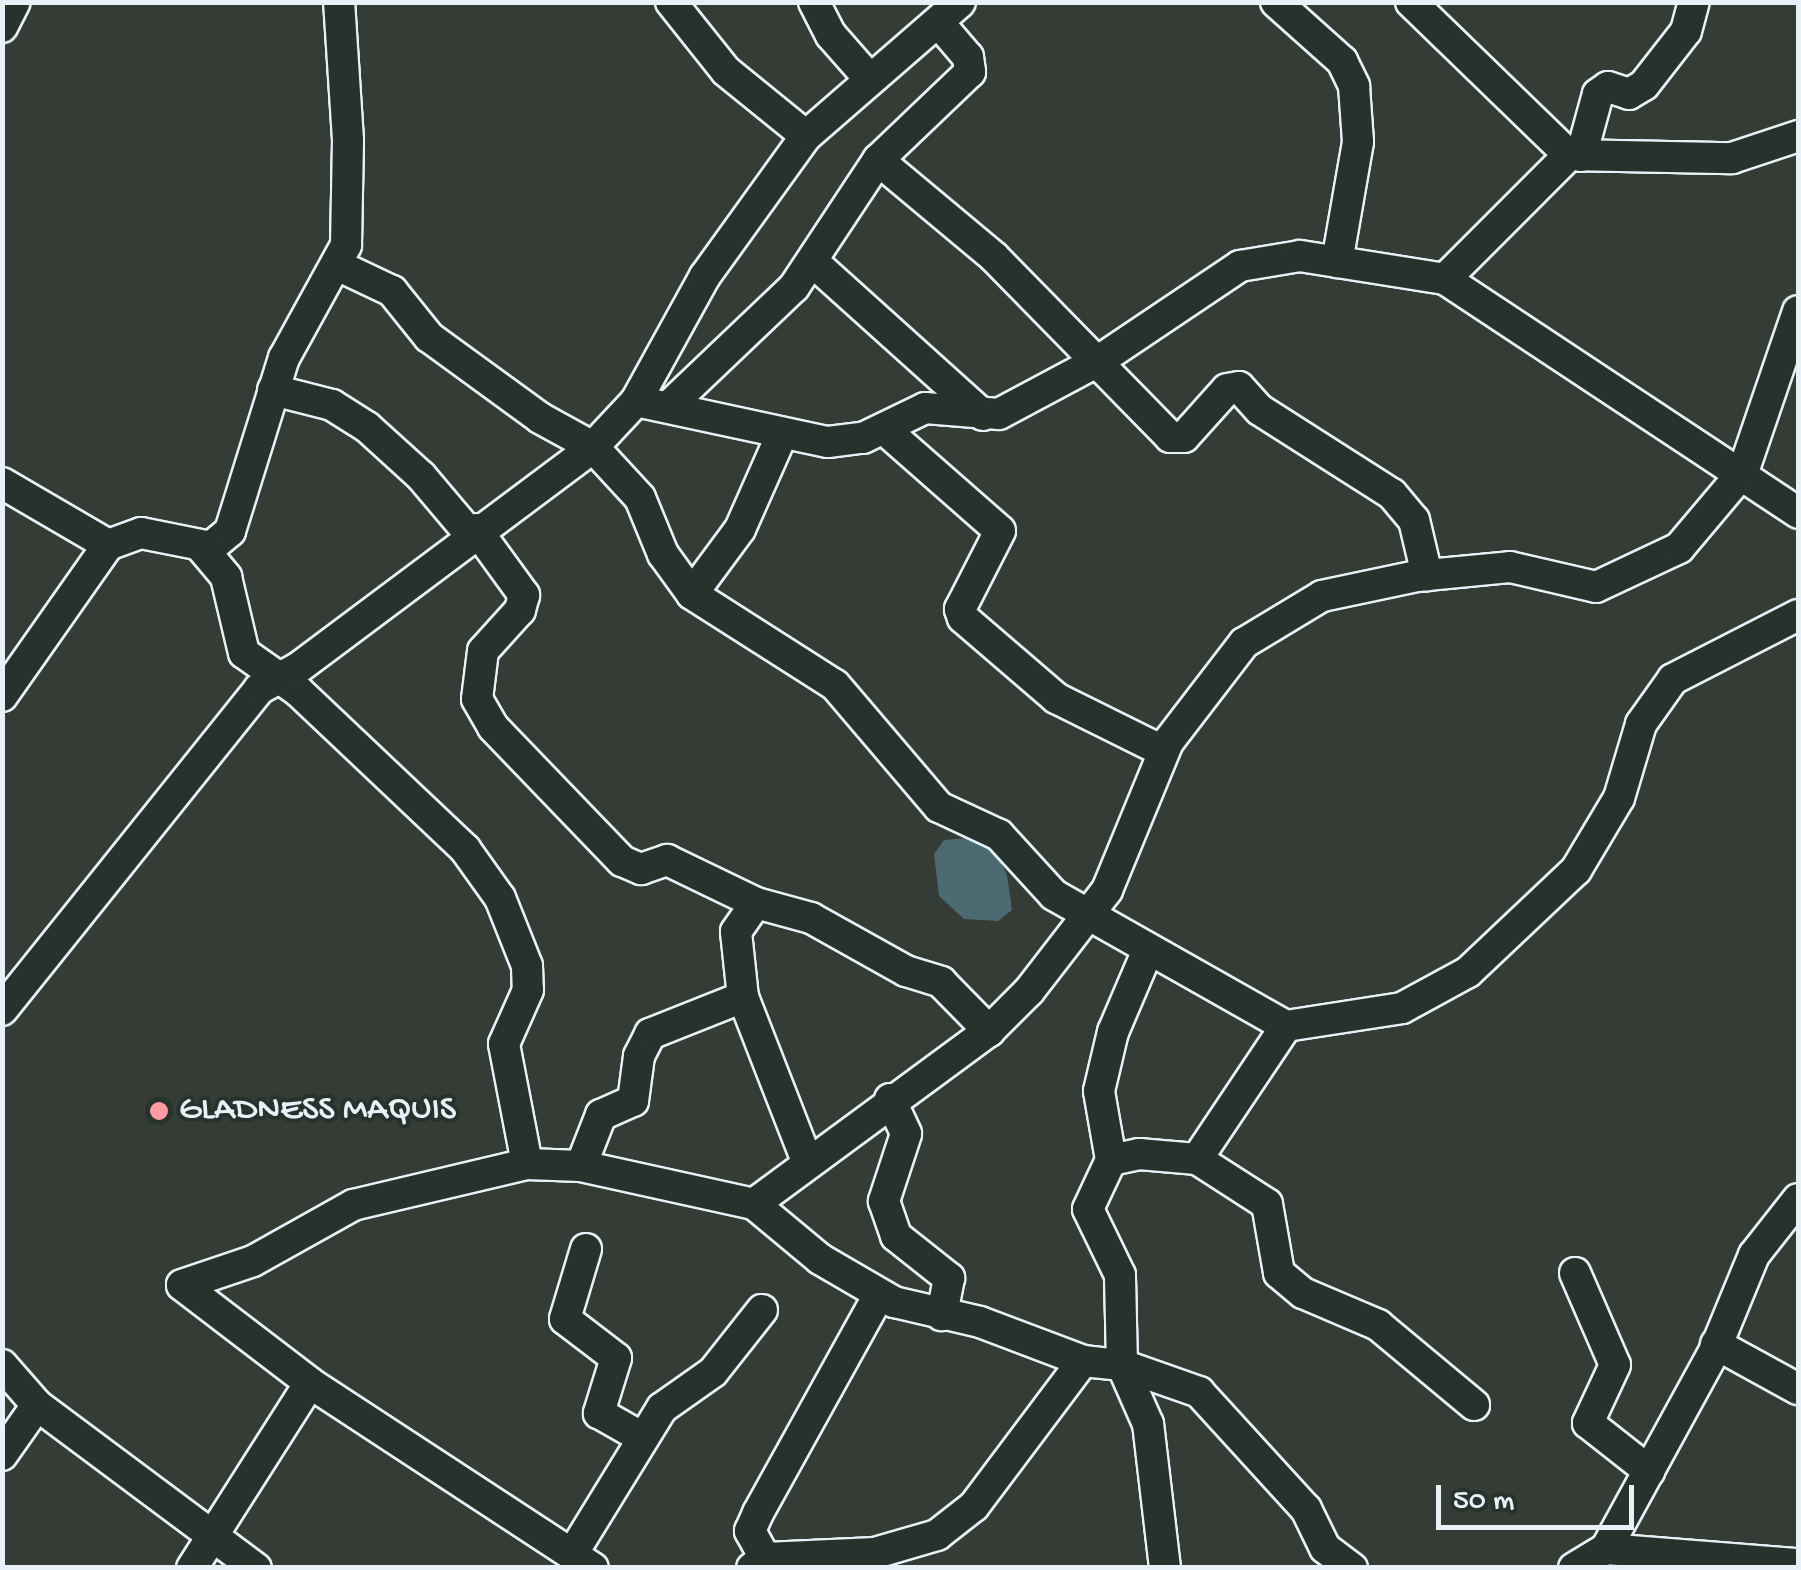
<!DOCTYPE html>
<html>
<head>
<meta charset="utf-8">
<style>
  body { margin:0 }
  #map { position:relative; width:1801px; height:1570px; overflow:hidden; background:#343c35; font-family:"Gochi Hand",sans-serif }
  div>[style] { position:absolute }
  [style*='--x'] { left:calc(var(--x)*1px); top:calc(var(--y)*1px); width:calc(var(--w)*1px); rotate:calc(var(--a)*1deg) }
  .water>* { inset:0; background:#4b6a72 }
  .roads { filter:drop-shadow(2px 0 #e8f1f8) drop-shadow(-2px 0 #e8f1f8) drop-shadow(0 2px #e8f1f8) drop-shadow(0 -2px #e8f1f8) }
  .minor>* { height:30px; margin:-15px; padding:0 15px; transform-origin:15px; border-radius:15px; background:#26332d }
  .dots>* { width:28px; height:28px; translate:-50% -50%; box-sizing:border-box; border:5px solid #26332d; border-radius:50% }
  span { translate:-50% -50%; white-space:nowrap; text-align:center; line-height:1.15; -webkit-text-stroke:8px #26332d; paint-order:stroke }
  .poi-label { font-size:35px; color:#e8f1f8 }
  .left { translate:0 -50%; text-align:left }
  .frame { position:absolute; inset:0; border:5px solid #e8f1f8; pointer-events:none }
  .scale { position:absolute; left:1436px; top:1485px; width:198px; height:45px; box-sizing:border-box; border:5px solid #e8f1f8; border-top:0; padding-left:12px; font-size:30px; line-height:35px; white-space:nowrap; color:#e8f1f8; -webkit-text-stroke:8px #26332d; paint-order:stroke }
</style>
</head>
<body>
<div id="map">
  <div class="water">
    <div style="clip-path:polygon(968px 838px,991px 843px,1007px 875px,1012px 910px,998px 921px,964px 919px,939px 896px,934px 854px,944px 840px)"></div>
  </div>
  <div class="roads">
    <div class="minor">
      <div style="--x:671;--y:2;--w:88;--a:51.4"></div>
      <div style="--x:726;--y:71;--w:103;--a:39.1"></div>
      <div style="--x:814;--y:2;--w:37;--a:63"></div>
      <div style="--x:831;--y:35;--w:55;--a:48.7"></div>
      <div style="--x:1276;--y:2;--w:89;--a:41.8"></div>
      <div style="--x:1342;--y:61;--w:28;--a:64"></div>
      <div style="--x:1354;--y:86;--w:56;--a:85.9"></div>
      <div style="--x:1358;--y:142;--w:122;--a:99.9"></div>
      <div style="--x:1411;--y:2;--w:220;--a:44.1"></div>
      <div style="--x:938;--y:22;--w:46;--a:49.4"></div>
      <div style="--x:968;--y:57;--w:15;--a:82"></div>
      <div style="--x:970;--y:72;--w:127;--a:136.3"></div>
      <div style="--x:878;--y:160;--w:151;--a:39.9"></div>
      <div style="--x:994;--y:257;--w:252;--a:45.6"></div>
      <div style="--x:1170;--y:437;--w:14;--a:0"></div>
      <div style="--x:1184;--y:437;--w:64;--a:-48.1"></div>
      <div style="--x:1227;--y:389;--w:12;--a:-9"></div>
      <div style="--x:1239;--y:387;--w:31;--a:48"></div>
      <div style="--x:1260;--y:410;--w:156;--a:32.5"></div>
      <div style="--x:1392;--y:494;--w:34;--a:50"></div>
      <div style="--x:1414;--y:520;--w:57;--a:76.7"></div>
      <div style="--x:2;--y:27;--w:28;--a:-63"></div>
      <div style="--x:1581;--y:156;--w:64;--a:-74.7"></div>
      <div style="--x:1598;--y:94;--w:12;--a:-35"></div>
      <div style="--x:1608;--y:87;--w:22;--a:18"></div>
      <div style="--x:1629;--y:94;--w:17;--a:-31"></div>
      <div style="--x:1644;--y:85;--w:68;--a:-52.1"></div>
      <div style="--x:1686;--y:31;--w:30;--a:-75"></div>
      <div style="--x:812;--y:261;--w:230;--a:42"></div>
      <div style="--x:339;--y:266;--w:59;--a:25.3"></div>
      <div style="--x:392;--y:291;--w:59;--a:51.2"></div>
      <div style="--x:429;--y:337;--w:137;--a:36.1"></div>
      <div style="--x:540;--y:418;--w:60;--a:28.7"></div>
      <div style="--x:593;--y:447;--w:69;--a:47.3"></div>
      <div style="--x:640;--y:498;--w:61;--a:67.7"></div>
      <div style="--x:663;--y:554;--w:49;--a:54.1"></div>
      <div style="--x:692;--y:594;--w:169;--a:32.5"></div>
      <div style="--x:835;--y:685;--w:160;--a:49.6"></div>
      <div style="--x:939;--y:807;--w:66;--a:25"></div>
      <div style="--x:999;--y:835;--w:81;--a:47.5"></div>
      <div style="--x:1054;--y:895;--w:266;--a:29.5"></div>
      <div style="--x:1445;--y:279;--w:175;--a:-45"></div>
      <div style="--x:1569;--y:155;--w:163;--a:1.1"></div>
      <div style="--x:1732;--y:158;--w:70;--a:-18.4"></div>
      <div style="--x:273;--y:390;--w:61;--a:14.3"></div>
      <div style="--x:332;--y:405;--w:41;--a:32.2"></div>
      <div style="--x:367;--y:427;--w:73;--a:42.2"></div>
      <div style="--x:421;--y:476;--w:76;--a:49.8"></div>
      <div style="--x:636;--y:401;--w:196;--a:12.1"></div>
      <div style="--x:828;--y:442;--w:35;--a:-7"></div>
      <div style="--x:863;--y:438;--w:69;--a:-25.8"></div>
      <div style="--x:925;--y:408;--w:74;--a:4.6"></div>
      <div style="--x:999;--y:414;--w:115;--a:-28.1"></div>
      <div style="--x:1100;--y:360;--w:169;--a:-33.9"></div>
      <div style="--x:1240;--y:266;--w:61;--a:-9.5"></div>
      <div style="--x:1300;--y:256;--w:147;--a:9"></div>
      <div style="--x:1445;--y:279;--w:424;--a:33.5"></div>
      <div style="--x:668;--y:407;--w:174;--a:-43.6"></div>
      <div style="--x:794;--y:287;--w:152;--a:-56.5"></div>
      <div style="--x:884;--y:429;--w:154;--a:41.3"></div>
      <div style="--x:1000;--y:531;--w:88;--a:117.1"></div>
      <div style="--x:960;--y:609;--w:9;--a:72"></div>
      <div style="--x:963;--y:618;--w:123;--a:40.7"></div>
      <div style="--x:1056;--y:698;--w:119;--a:26.4"></div>
      <div style="--x:2;--y:483;--w:123;--a:30.3"></div>
      <div style="--x:476;--y:529;--w:82;--a:54"></div>
      <div style="--x:524;--y:595;--w:16;--a:105"></div>
      <div style="--x:520;--y:610;--w:55;--a:132.1"></div>
      <div style="--x:483;--y:651;--w:48;--a:97.1"></div>
      <div style="--x:477;--y:699;--w:32;--a:60"></div>
      <div style="--x:493;--y:727;--w:186;--a:46.1"></div>
      <div style="--x:622;--y:861;--w:21;--a:23"></div>
      <div style="--x:641;--y:869;--w:28;--a:-19"></div>
      <div style="--x:667;--y:860;--w:99;--a:25.8"></div>
      <div style="--x:756;--y:903;--w:57;--a:15.3"></div>
      <div style="--x:811;--y:918;--w:109;--a:29.2"></div>
      <div style="--x:906;--y:971;--w:37;--a:17"></div>
      <div style="--x:941;--y:982;--w:69;--a:45.6"></div>
      <div style="--x:202;--y:548;--w:38;--a:50"></div>
      <div style="--x:226;--y:577;--w:78;--a:76.7"></div>
      <div style="--x:244;--y:653;--w:66;--a:35.1"></div>
      <div style="--x:298;--y:691;--w:230;--a:43.4"></div>
      <div style="--x:465;--y:849;--w:60;--a:54.5"></div>
      <div style="--x:500;--y:898;--w:73;--a:68.3"></div>
      <div style="--x:527;--y:966;--w:24;--a:88"></div>
      <div style="--x:528;--y:990;--w:59;--a:114"></div>
      <div style="--x:504;--y:1044;--w:122;--a:79.1"></div>
      <div style="--x:692;--y:594;--w:81;--a:-53.6"></div>
      <div style="--x:740;--y:529;--w:104;--a:-66.1"></div>
      <div style="--x:2;--y:696;--w:184;--a:-54.9"></div>
      <div style="--x:108;--y:545;--w:35;--a:-20"></div>
      <div style="--x:141;--y:533;--w:71;--a:11.3"></div>
      <div style="--x:211;--y:547;--w:25;--a:-40"></div>
      <div style="--x:230;--y:531;--w:181;--a:-72.7"></div>
      <div style="--x:284;--y:358;--w:129;--a:-61.2"></div>
      <div style="--x:346;--y:245;--w:105;--a:-88.9"></div>
      <div style="--x:348;--y:140;--w:138;--a:-93.7"></div>
      <div style="--x:756;--y:903;--w:35;--a:125"></div>
      <div style="--x:736;--y:932;--w:65;--a:83.9"></div>
      <div style="--x:743;--y:997;--w:179;--a:68.7"></div>
      <div style="--x:2;--y:1010;--w:411;--a:-51.3"></div>
      <div style="--x:259;--y:689;--w:44;--a:-28.3"></div>
      <div style="--x:298;--y:668;--w:369;--a:-36.8"></div>
      <div style="--x:593;--y:447;--w:63;--a:-46.9"></div>
      <div style="--x:636;--y:401;--w:143;--a:-61.1"></div>
      <div style="--x:705;--y:276;--w:173;--a:-54.2"></div>
      <div style="--x:806;--y:136;--w:204;--a:-41"></div>
      <div style="--x:890;--y:1099;--w:38;--a:65"></div>
      <div style="--x:906;--y:1134;--w:71;--a:108.2"></div>
      <div style="--x:884;--y:1201;--w:37;--a:71"></div>
      <div style="--x:896;--y:1236;--w:68;--a:38.4"></div>
      <div style="--x:949;--y:1278;--w:38;--a:101"></div>
      <div style="--x:1197;--y:1159;--w:83;--a:32.7"></div>
      <div style="--x:1267;--y:1204;--w:70;--a:80.1"></div>
      <div style="--x:1279;--y:1273;--w:31;--a:40"></div>
      <div style="--x:1303;--y:1293;--w:82;--a:23.1"></div>
      <div style="--x:1378;--y:1325;--w:125;--a:39.8"></div>
      <div style="--x:1111;--y:1160;--w:70;--a:-99.9"></div>
      <div style="--x:1099;--y:1091;--w:61;--a:-76.7"></div>
      <div style="--x:1113;--y:1032;--w:89;--a:-66.9"></div>
      <div style="--x:581;--y:1166;--w:55;--a:-68.6"></div>
      <div style="--x:601;--y:1115;--w:35;--a:-24"></div>
      <div style="--x:633;--y:1101;--w:45;--a:-82.4"></div>
      <div style="--x:639;--y:1056;--w:25;--a:-63"></div>
      <div style="--x:650;--y:1034;--w:100;--a:-21.7"></div>
      <div style="--x:754;--y:1204;--w:86;--a:39.8"></div>
      <div style="--x:820;--y:1259;--w:86;--a:30.2"></div>
      <div style="--x:894;--y:1302;--w:88;--a:13.1"></div>
      <div style="--x:980;--y:1322;--w:110;--a:20.7"></div>
      <div style="--x:1083;--y:1361;--w:39;--a:6"></div>
      <div style="--x:1122;--y:1365;--w:82;--a:19.3"></div>
      <div style="--x:1199;--y:1392;--w:159;--a:47.6"></div>
      <div style="--x:1306;--y:1509;--w:43;--a:64"></div>
      <div style="--x:1325;--y:1548;--w:34;--a:37"></div>
      <div style="--x:586;--y:1249;--w:73;--a:106.7"></div>
      <div style="--x:565;--y:1319;--w:64;--a:37.4"></div>
      <div style="--x:616;--y:1358;--w:58;--a:107.2"></div>
      <div style="--x:599;--y:1413;--w:48;--a:29.7"></div>
      <div style="--x:1575;--y:1273;--w:100;--a:66.5"></div>
      <div style="--x:1615;--y:1365;--w:64;--a:115"></div>
      <div style="--x:1588;--y:1423;--w:78;--a:38.2"></div>
      <div style="--x:182;--y:1285;--w:75;--a:-18.7"></div>
      <div style="--x:253;--y:1261;--w:115;--a:-29.2"></div>
      <div style="--x:353;--y:1205;--w:179;--a:-13.3"></div>
      <div style="--x:527;--y:1164;--w:54;--a:2.1"></div>
      <div style="--x:581;--y:1166;--w:177;--a:12.4"></div>
      <div style="--x:754;--y:1204;--w:292;--a:-36.4"></div>
      <div style="--x:989;--y:1031;--w:57;--a:-45"></div>
      <div style="--x:1029;--y:991;--w:128;--a:-52.3"></div>
      <div style="--x:1107;--y:890;--w:160;--a:-67.6"></div>
      <div style="--x:1168;--y:742;--w:125;--a:-52.5"></div>
      <div style="--x:1244;--y:643;--w:91;--a:-31.1"></div>
      <div style="--x:1322;--y:596;--w:97;--a:-11.9"></div>
      <div style="--x:1417;--y:576;--w:93;--a:-5.5"></div>
      <div style="--x:1510;--y:567;--w:88;--a:13.1"></div>
      <div style="--x:1596;--y:587;--w:92;--a:-25.2"></div>
      <div style="--x:1679;--y:548;--w:99;--a:-49.9"></div>
      <div style="--x:1743;--y:472;--w:170;--a:-71.1"></div>
      <div style="--x:182;--y:1285;--w:161;--a:37.4"></div>
      <div style="--x:310;--y:1383;--w:338;--a:33.2"></div>
      <div style="--x:1716;--y:1344;--w:94;--a:28.8"></div>
      <div style="--x:2;--y:1365;--w:53;--a:48.8"></div>
      <div style="--x:37;--y:1405;--w:273;--a:36.7"></div>
      <div style="--x:2;--y:1455;--w:61;--a:-55"></div>
      <div style="--x:1606;--y:1549;--w:225;--a:-61.3"></div>
      <div style="--x:1714;--y:1352;--w:105;--a:-67.6"></div>
      <div style="--x:1754;--y:1255;--w:71;--a:-51.8"></div>
      <div style="--x:574;--y:1551;--w:168;--a:-58.4"></div>
      <div style="--x:662;--y:1408;--w:62;--a:-35.2"></div>
      <div style="--x:713;--y:1372;--w:79;--a:-51.7"></div>
      <div style="--x:765;--y:1558;--w:31;--a:-119"></div>
      <div style="--x:750;--y:1531;--w:20;--a:-66"></div>
      <div style="--x:758;--y:1513;--w:249;--a:-61"></div>
      <div style="--x:192;--y:1568;--w:219;--a:-57.5"></div>
      <div style="--x:752;--y:1568;--w:16;--a:-38"></div>
      <div style="--x:765;--y:1558;--w:110;--a:-2.6"></div>
      <div style="--x:875;--y:1553;--w:65;--a:-16.2"></div>
      <div style="--x:937;--y:1535;--w:47;--a:-38.1"></div>
      <div style="--x:974;--y:1506;--w:181;--a:-53.1"></div>
      <div style="--x:1165;--y:1568;--w:145;--a:-96.7"></div>
      <div style="--x:1148;--y:1424;--w:64;--a:-113.8"></div>
      <div style="--x:1122;--y:1365;--w:90;--a:-91.3"></div>
      <div style="--x:1120;--y:1275;--w:73;--a:-115.9"></div>
      <div style="--x:1088;--y:1209;--w:54;--a:-64.9"></div>
      <div style="--x:1111;--y:1160;--w:29;--a:-12"></div>
      <div style="--x:1139;--y:1154;--w:58;--a:4.9"></div>
      <div style="--x:1197;--y:1159;--w:160;--a:-56.2"></div>
      <div style="--x:1286;--y:1026;--w:117;--a:-8.8"></div>
      <div style="--x:1402;--y:1008;--w:75;--a:-28.6"></div>
      <div style="--x:1468;--y:972;--w:149;--a:-43.4"></div>
      <div style="--x:1576;--y:870;--w:84;--a:-59.2"></div>
      <div style="--x:1619;--y:798;--w:77;--a:-73.4"></div>
      <div style="--x:1641;--y:724;--w:55;--a:-54.6"></div>
      <div style="--x:1673;--y:679;--w:140;--a:-27.1"></div>
      <div style="--x:1574;--y:1568;--w:37;--a:-31"></div>
      <div style="--x:1606;--y:1549;--w:193;--a:4.5"></div>
    </div>
  </div>
  <div class="dots">
    <div style="left:159px;top:1111px;background:#ff9aa2"></div>
  </div>
  <div class="poi-label">
    <span class="left" style="left:179px;top:1111px">GLADNESS MAQUIS</span>
  </div>
  <div class="frame"></div>
  <div class="scale">50 m</div>
</div>
</body>
</html>
